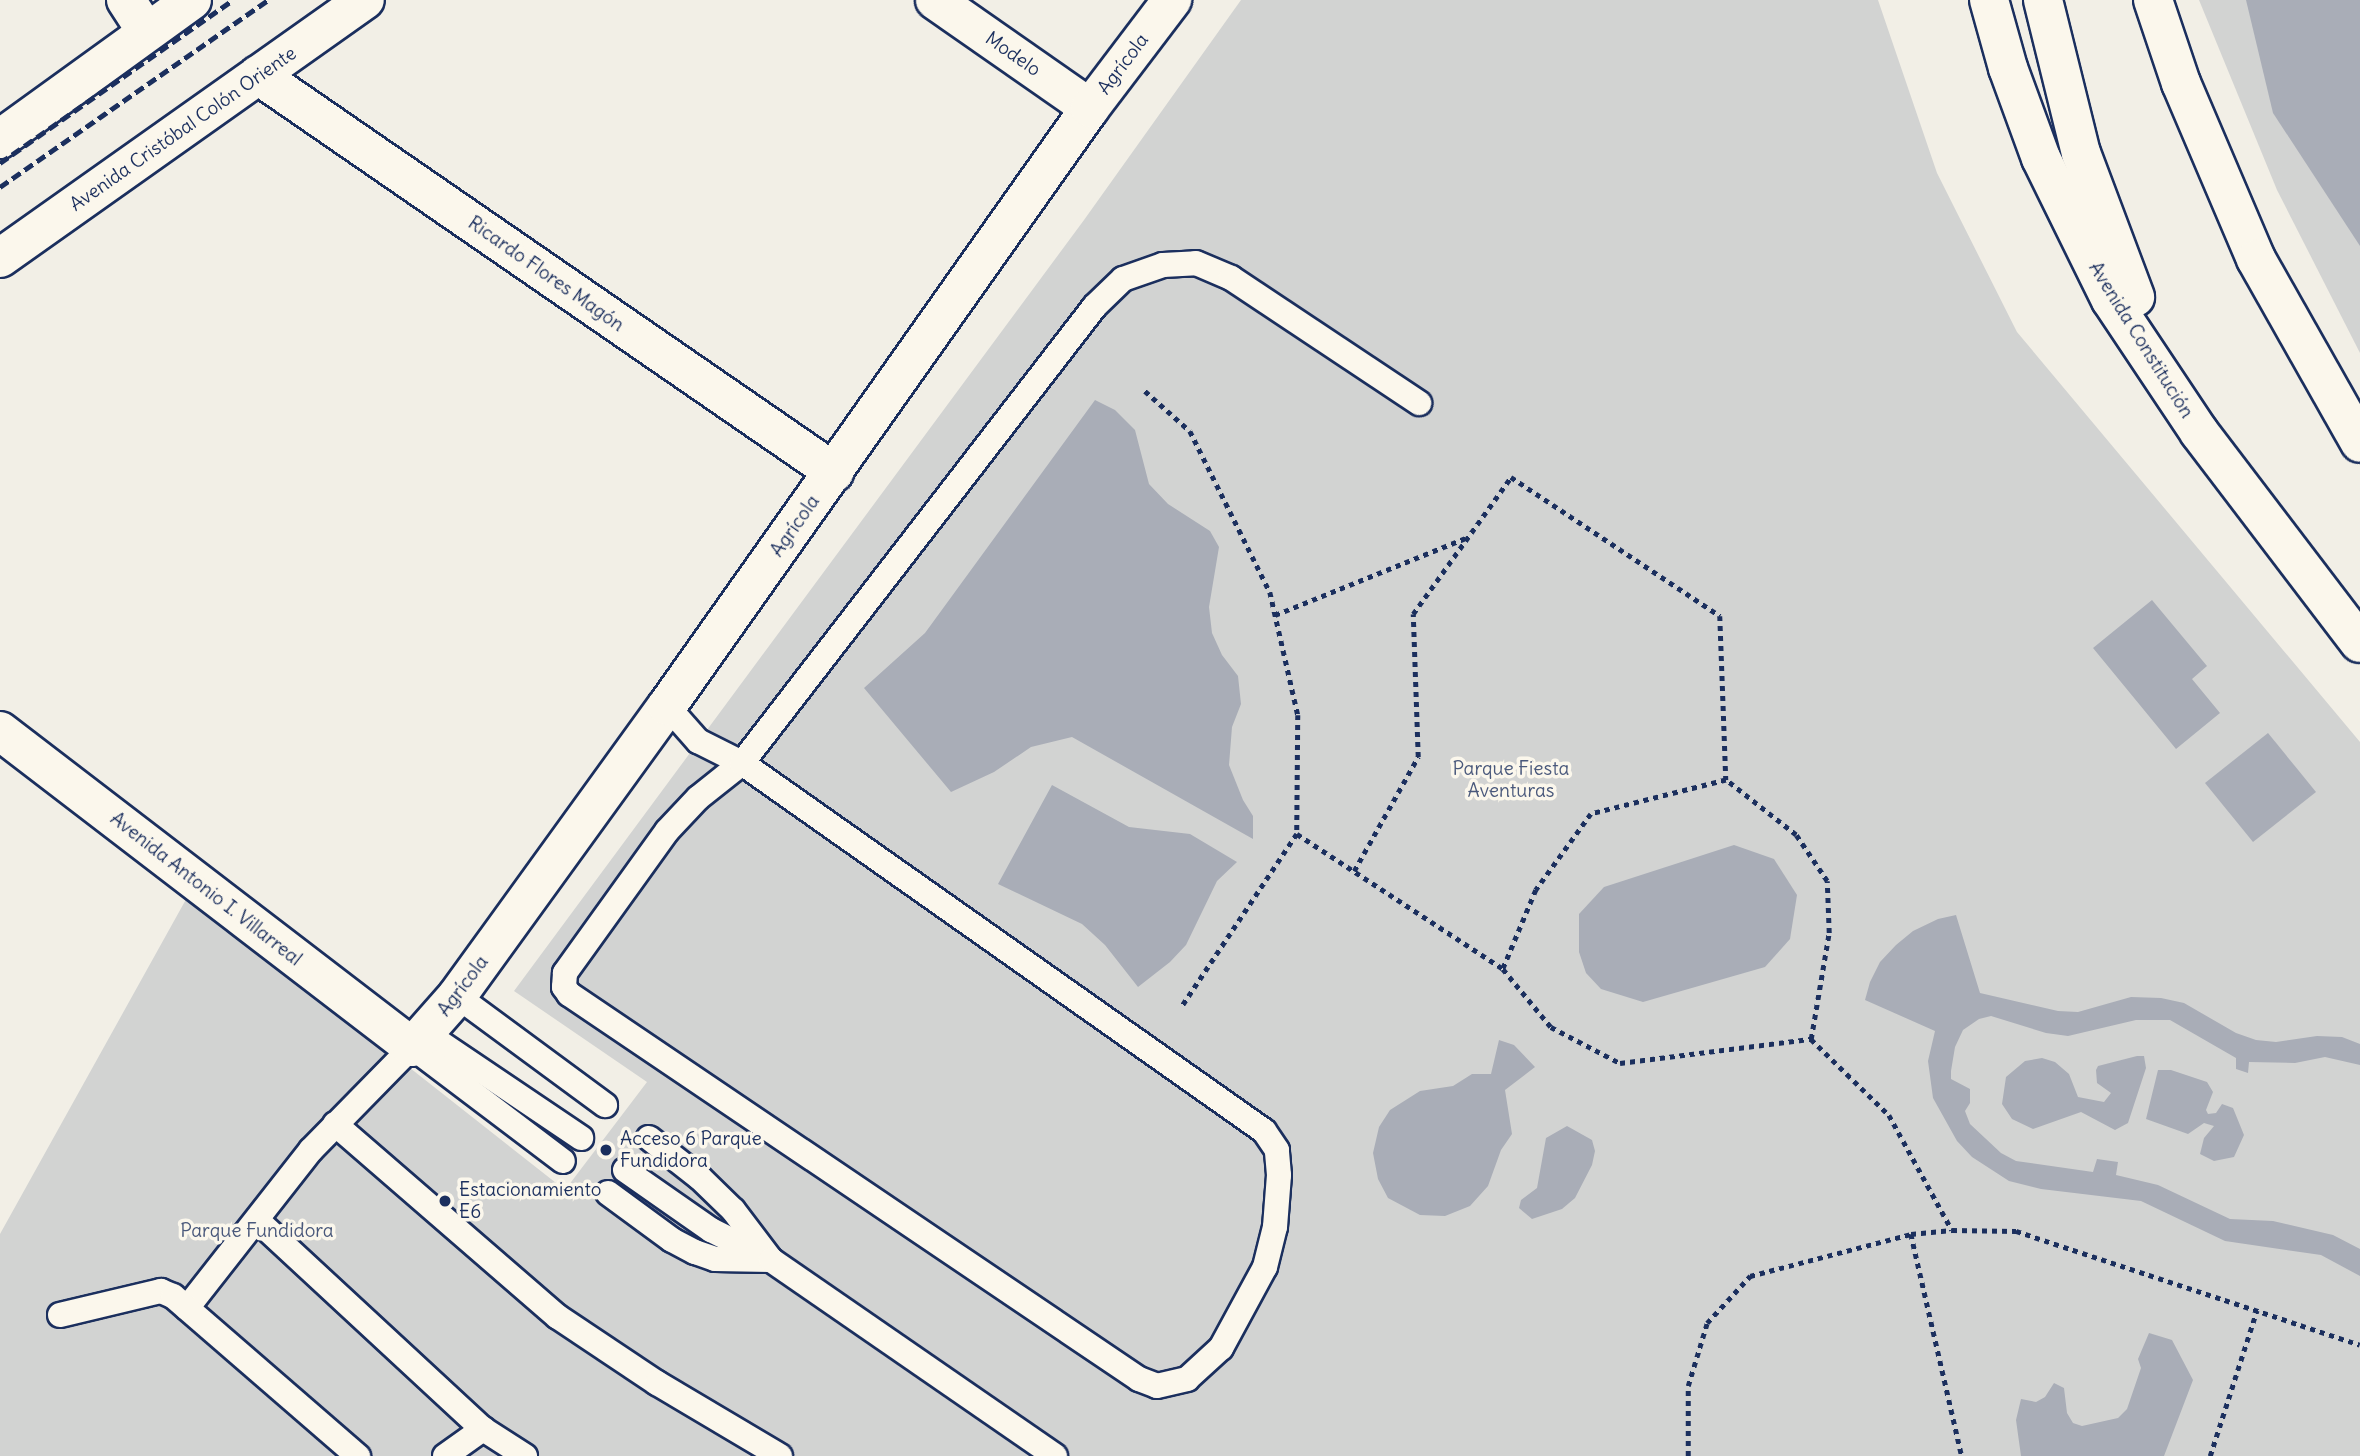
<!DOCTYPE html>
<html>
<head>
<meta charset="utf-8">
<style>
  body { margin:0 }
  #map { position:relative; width:2360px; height:1456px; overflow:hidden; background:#f2efe6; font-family:Delius,sans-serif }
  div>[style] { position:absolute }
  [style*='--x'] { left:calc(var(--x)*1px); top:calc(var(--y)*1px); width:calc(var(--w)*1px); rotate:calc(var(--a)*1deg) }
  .green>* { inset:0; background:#d2d3d2 }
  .water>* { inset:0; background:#a9adb7 }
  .path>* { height:4.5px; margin-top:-2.25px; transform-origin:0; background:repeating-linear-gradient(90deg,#1b2f5e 0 5px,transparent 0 10px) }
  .roads { filter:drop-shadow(2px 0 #1b2f5e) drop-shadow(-2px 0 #1b2f5e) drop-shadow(0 2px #1b2f5e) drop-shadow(0 -2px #1b2f5e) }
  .service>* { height:24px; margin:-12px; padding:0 12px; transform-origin:12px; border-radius:12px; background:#fbf7ec }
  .minor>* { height:38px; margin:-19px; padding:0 19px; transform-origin:19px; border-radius:19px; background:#fbf7ec }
  .tertiary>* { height:38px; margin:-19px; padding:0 19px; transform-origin:19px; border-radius:19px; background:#fbf7ec }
  .primary>* { height:38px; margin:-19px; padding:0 19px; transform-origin:19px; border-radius:19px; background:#fbf7ec }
  .trunk>* { height:38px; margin:-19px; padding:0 19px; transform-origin:19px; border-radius:19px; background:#fbf7ec }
  .rail>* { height:5px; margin-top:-2.5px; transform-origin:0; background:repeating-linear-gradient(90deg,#1b2f5e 0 10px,transparent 0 15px) }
  .dots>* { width:19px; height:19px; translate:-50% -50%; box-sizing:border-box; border:4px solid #fbf7ec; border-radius:50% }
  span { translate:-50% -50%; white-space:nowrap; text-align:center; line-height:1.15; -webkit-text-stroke:7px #fbf7ec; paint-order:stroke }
  .street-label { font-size:19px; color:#1b2f5e }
  .park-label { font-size:19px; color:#49587b }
  .poi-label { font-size:19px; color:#1b2f5e }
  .left { translate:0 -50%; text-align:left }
</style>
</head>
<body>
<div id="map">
  <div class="green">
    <div style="clip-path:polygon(1241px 0,1878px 0,1937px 173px,2017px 332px,2360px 742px,2360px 1456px,0 1456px,0 1234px,189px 894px,565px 1190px,647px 1082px,514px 991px,1084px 220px)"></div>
    <div style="clip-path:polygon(2199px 0,2360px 0,2360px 353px,2277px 190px)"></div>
  </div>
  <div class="water">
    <div style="clip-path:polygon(2246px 0,2360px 0,2360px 246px,2273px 113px)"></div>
    <div style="clip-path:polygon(1095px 400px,1115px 410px,1135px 430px,1149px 484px,1168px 504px,1210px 531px,1219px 547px,1209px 607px,1212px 633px,1222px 655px,1238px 676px,1241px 704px,1232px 727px,1229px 765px,1243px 800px,1253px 816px,1253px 839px,1072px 737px,1031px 747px,994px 772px,951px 792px,864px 688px,925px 633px)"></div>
    <div style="clip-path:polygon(2152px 600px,2207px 666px,2192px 679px,2220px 713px,2176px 749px,2093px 648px)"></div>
    <div style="clip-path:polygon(2268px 733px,2316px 792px,2253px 842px,2205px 783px)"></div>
    <div style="clip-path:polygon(1052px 785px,1129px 827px,1190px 834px,1237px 862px,1217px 881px,1186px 945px,1170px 962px,1138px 987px,1105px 945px,1082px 924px,998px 884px)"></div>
    <div style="clip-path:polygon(1734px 845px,1774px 859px,1797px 895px,1790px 939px,1765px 967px,1643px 1002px,1601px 989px,1586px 973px,1579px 952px,1579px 914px,1604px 887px)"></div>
    <div style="clip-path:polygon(1956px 915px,1980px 993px,2058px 1011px,2078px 1012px,2131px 997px,2161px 998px,2184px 1003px,2236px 1033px,2256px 1040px,2276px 1042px,2317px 1036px,2342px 1037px,2360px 1044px,2360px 1065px,2325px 1057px,2295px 1063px,2249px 1062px,2248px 1073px,2236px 1069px,2236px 1058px,2170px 1020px,2136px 1020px,2068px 1036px,2046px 1033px,1991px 1016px,1979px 1019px,1963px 1030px,1955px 1047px,1951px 1071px,1951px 1079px,1970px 1089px,1970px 1103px,1965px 1111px,1970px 1124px,2001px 1153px,2016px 1161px,2093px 1172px,2097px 1159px,2118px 1162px,2116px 1175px,2158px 1185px,2230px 1219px,2273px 1221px,2333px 1235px,2360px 1249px,2360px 1276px,2321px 1255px,2225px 1241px,2141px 1201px,2041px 1189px,2009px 1181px,1972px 1157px,1957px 1141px,1933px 1098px,1928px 1061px,1935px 1031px,1865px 1000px,1870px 982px,1880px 962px,1896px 945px,1913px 931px,1938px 919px)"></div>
    <div style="clip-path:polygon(1499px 1040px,1514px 1045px,1535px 1067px,1505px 1090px,1512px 1134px,1501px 1150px,1488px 1186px,1470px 1206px,1445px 1216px,1420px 1215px,1388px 1198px,1378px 1179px,1373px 1153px,1379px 1127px,1390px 1110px,1420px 1091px,1453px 1086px,1472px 1074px,1491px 1074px)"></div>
    <div style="clip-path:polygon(2137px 1056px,2144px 1056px,2146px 1068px,2128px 1123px,2115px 1130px,2081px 1112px,2033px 1129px,2012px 1119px,2002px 1104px,2006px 1077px,2025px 1061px,2042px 1058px,2055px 1062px,2069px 1074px,2078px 1097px,2104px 1102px,2111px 1093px,2097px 1083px,2096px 1070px,2098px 1066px)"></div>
    <div style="clip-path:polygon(2158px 1070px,2171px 1070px,2207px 1082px,2213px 1092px,2206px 1110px,2208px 1114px,2216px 1113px,2222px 1104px,2233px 1108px,2244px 1135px,2234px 1157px,2214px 1161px,2200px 1154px,2204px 1138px,2214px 1126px,2204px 1123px,2188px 1134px,2146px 1119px)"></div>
    <div style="clip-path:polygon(1567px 1126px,1592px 1140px,1595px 1151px,1592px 1165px,1575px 1198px,1562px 1209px,1532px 1219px,1519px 1208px,1521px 1200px,1537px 1188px,1546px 1138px)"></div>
    <div style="clip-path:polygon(2149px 1333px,2172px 1340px,2193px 1380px,2164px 1456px,2021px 1456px,2016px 1420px,2021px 1399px,2036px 1402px,2045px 1397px,2054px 1383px,2064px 1388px,2067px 1413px,2073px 1423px,2082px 1426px,2118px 1418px,2127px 1409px,2141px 1368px,2138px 1359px)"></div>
  </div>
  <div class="path">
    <div style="--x:1145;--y:391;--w:60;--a:41.6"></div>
    <div style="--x:1190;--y:431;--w:180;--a:63.6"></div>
    <div style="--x:1270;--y:592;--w:126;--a:77.2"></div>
    <div style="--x:1298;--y:715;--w:119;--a:90.5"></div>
    <div style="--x:1297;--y:834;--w:209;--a:123.7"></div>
    <div style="--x:1275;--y:615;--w:206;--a:-22"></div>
    <div style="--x:1297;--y:834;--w:246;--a:33.2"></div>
    <div style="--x:1354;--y:871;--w:131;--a:-60.7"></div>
    <div style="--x:1418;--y:757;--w:143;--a:-92"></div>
    <div style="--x:1413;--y:614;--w:168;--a:-54.4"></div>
    <div style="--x:1511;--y:477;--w:251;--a:33.6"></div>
    <div style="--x:1720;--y:616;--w:164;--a:87.9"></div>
    <div style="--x:1811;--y:1039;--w:108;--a:-80.4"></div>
    <div style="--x:1829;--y:933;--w:52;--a:-92.2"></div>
    <div style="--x:1827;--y:881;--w:55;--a:-124"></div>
    <div style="--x:1796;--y:835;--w:89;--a:-141.8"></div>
    <div style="--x:1726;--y:780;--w:139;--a:165.9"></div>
    <div style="--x:1591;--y:814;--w:94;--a:125.9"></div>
    <div style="--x:1536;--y:890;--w:86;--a:112.7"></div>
    <div style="--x:1503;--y:969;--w:75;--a:50.4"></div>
    <div style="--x:1551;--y:1027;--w:78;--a:27.6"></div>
    <div style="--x:1620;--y:1063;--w:193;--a:-7.2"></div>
    <div style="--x:1811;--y:1039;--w:109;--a:44.3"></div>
    <div style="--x:1889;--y:1115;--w:131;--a:61.3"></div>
    <div style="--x:1911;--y:1234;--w:228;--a:77.1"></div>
    <div style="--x:1688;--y:1456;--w:70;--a:-90"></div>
    <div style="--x:1688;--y:1386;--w:66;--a:-73.2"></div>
    <div style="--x:1707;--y:1323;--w:64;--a:-47.5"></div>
    <div style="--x:1750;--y:1276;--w:166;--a:-14.6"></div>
    <div style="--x:1911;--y:1234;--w:41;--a:-5.6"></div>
    <div style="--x:1952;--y:1230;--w:64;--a:0.9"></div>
    <div style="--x:2016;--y:1231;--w:362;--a:18.3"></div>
    <div style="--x:2210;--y:1456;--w:153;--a:-72.2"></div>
  </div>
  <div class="roads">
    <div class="service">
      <div style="--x:667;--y:706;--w:47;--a:48.5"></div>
      <div style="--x:698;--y:741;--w:49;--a:26.6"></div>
      <div style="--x:742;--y:763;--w:56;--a:141.5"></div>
      <div style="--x:698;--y:798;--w:45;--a:133.2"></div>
      <div style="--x:667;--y:831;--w:175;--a:125.7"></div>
      <div style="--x:565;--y:973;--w:14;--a:94"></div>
      <div style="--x:564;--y:987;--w:9;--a:54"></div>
      <div style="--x:569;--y:994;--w:688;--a:34.04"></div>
      <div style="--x:1139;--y:1379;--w:19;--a:21"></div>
      <div style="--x:1157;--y:1386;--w:31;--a:-13"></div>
      <div style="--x:1187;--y:1379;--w:46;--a:-42.4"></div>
      <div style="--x:1221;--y:1348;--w:92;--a:-61.5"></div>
      <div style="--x:1265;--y:1267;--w:41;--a:-76"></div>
      <div style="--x:1275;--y:1227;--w:52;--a:-85.6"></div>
      <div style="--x:1279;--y:1175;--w:25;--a:-95"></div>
      <div style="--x:1277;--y:1150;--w:23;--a:-124"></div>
      <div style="--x:1264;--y:1131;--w:639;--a:-144.82"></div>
      <div style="--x:742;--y:763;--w:577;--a:-52.32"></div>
      <div style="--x:1095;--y:306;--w:39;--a:-44"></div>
      <div style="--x:1123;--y:279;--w:42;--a:-19.3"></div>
      <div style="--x:1163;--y:265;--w:33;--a:-3"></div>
      <div style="--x:1196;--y:263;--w:38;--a:23"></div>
      <div style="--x:1231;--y:278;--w:226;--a:33.6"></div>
      <div style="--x:457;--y:996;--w:184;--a:36.4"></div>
      <div style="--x:427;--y:1034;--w:186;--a:34"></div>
      <div style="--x:335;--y:1124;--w:295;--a:40.9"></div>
      <div style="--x:558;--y:1317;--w:119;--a:33.7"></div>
      <div style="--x:657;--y:1383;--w:143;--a:30.7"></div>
      <div style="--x:625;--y:1170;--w:105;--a:34.9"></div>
      <div style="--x:711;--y:1230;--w:67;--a:26.6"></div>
      <div style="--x:771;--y:1260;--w:63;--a:-127.2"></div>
      <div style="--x:733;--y:1210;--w:46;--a:-135.9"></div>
      <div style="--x:700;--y:1178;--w:65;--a:-141.9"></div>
      <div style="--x:608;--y:1193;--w:79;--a:36.3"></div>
      <div style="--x:672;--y:1240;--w:26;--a:28"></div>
      <div style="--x:695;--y:1252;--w:21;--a:19"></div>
      <div style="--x:715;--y:1259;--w:56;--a:1"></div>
      <div style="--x:771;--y:1260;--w:345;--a:34.6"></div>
      <div style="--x:258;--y:1221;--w:306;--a:42.8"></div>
      <div style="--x:483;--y:1429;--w:50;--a:32.7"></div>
      <div style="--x:187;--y:1308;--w:201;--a:-51.9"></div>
      <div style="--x:311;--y:1150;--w:144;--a:-45.6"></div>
      <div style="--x:412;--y:1047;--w:189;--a:37.1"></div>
      <div style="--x:60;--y:1315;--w:104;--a:-13.4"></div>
      <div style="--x:161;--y:1291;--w:13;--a:23"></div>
      <div style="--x:173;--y:1296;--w:245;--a:40.9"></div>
      <div style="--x:445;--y:1456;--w:47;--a:-35.4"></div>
    </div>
    <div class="minor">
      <div style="--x:935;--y:0;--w:189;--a:34.9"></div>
      <div style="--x:258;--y:75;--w:700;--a:34.58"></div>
      <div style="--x:0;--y:731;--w:519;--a:37.49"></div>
      <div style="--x:412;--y:1047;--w:68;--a:-48.6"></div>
      <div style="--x:457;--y:996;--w:358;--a:-54.1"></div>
      <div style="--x:667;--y:706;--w:732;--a:-54.73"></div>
      <div style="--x:1090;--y:108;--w:136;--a:-52.8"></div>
    </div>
    <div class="tertiary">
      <div style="--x:126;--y:0;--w:38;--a:57"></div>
    </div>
    <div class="primary">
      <div style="--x:0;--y:139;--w:237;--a:-35.9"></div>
      <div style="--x:0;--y:258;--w:447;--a:-35.3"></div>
    </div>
    <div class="trunk">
      <div style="--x:1989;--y:0;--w:71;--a:74.4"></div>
      <div style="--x:2008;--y:68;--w:96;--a:69.9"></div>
      <div style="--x:2041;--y:158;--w:158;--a:63.8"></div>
      <div style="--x:2111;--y:300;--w:159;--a:56.3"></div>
      <div style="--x:2199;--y:432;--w:265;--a:52.7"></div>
      <div style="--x:2043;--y:0;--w:158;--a:76.1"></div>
      <div style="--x:2081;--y:153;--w:154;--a:69.4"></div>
      <div style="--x:2153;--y:0;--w:88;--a:71.4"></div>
      <div style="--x:2181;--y:83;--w:191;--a:66.9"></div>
      <div style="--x:2256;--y:259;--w:211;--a:60.5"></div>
    </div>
  </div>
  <div class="rail">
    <div style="--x:0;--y:163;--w:284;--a:-35"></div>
    <div style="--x:0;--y:187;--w:327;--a:-34.9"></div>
  </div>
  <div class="dots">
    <div style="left:606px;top:1150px;background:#1b2f5e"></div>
    <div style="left:445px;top:1201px;background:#1b2f5e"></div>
  </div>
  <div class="street-label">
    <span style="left:1013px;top:54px;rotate:35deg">Modelo</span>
    <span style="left:1123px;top:64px;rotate:-53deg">Agrícola</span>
    <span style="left:183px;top:129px;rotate:-35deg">Avenida Cristóbal Colón Oriente</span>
    <span style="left:546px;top:274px;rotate:35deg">Ricardo Flores Magón</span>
    <span style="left:2141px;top:340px;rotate:58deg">Avenida Constitución</span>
    <span style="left:795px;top:526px;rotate:-55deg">Agrícola</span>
    <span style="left:206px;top:889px;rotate:38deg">Avenida Antonio I. Villarreal</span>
    <span style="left:463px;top:986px;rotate:-53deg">Agrícola</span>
  </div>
  <div class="park-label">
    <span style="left:1511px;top:780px">Parque Fiesta<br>Aventuras</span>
    <span style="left:257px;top:1231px">Parque Fundidora</span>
  </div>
  <div class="poi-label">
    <span class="left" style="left:620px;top:1150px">Acceso 6 Parque<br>Fundidora</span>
    <span class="left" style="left:459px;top:1201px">Estacionamiento<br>E6</span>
  </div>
</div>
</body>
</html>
